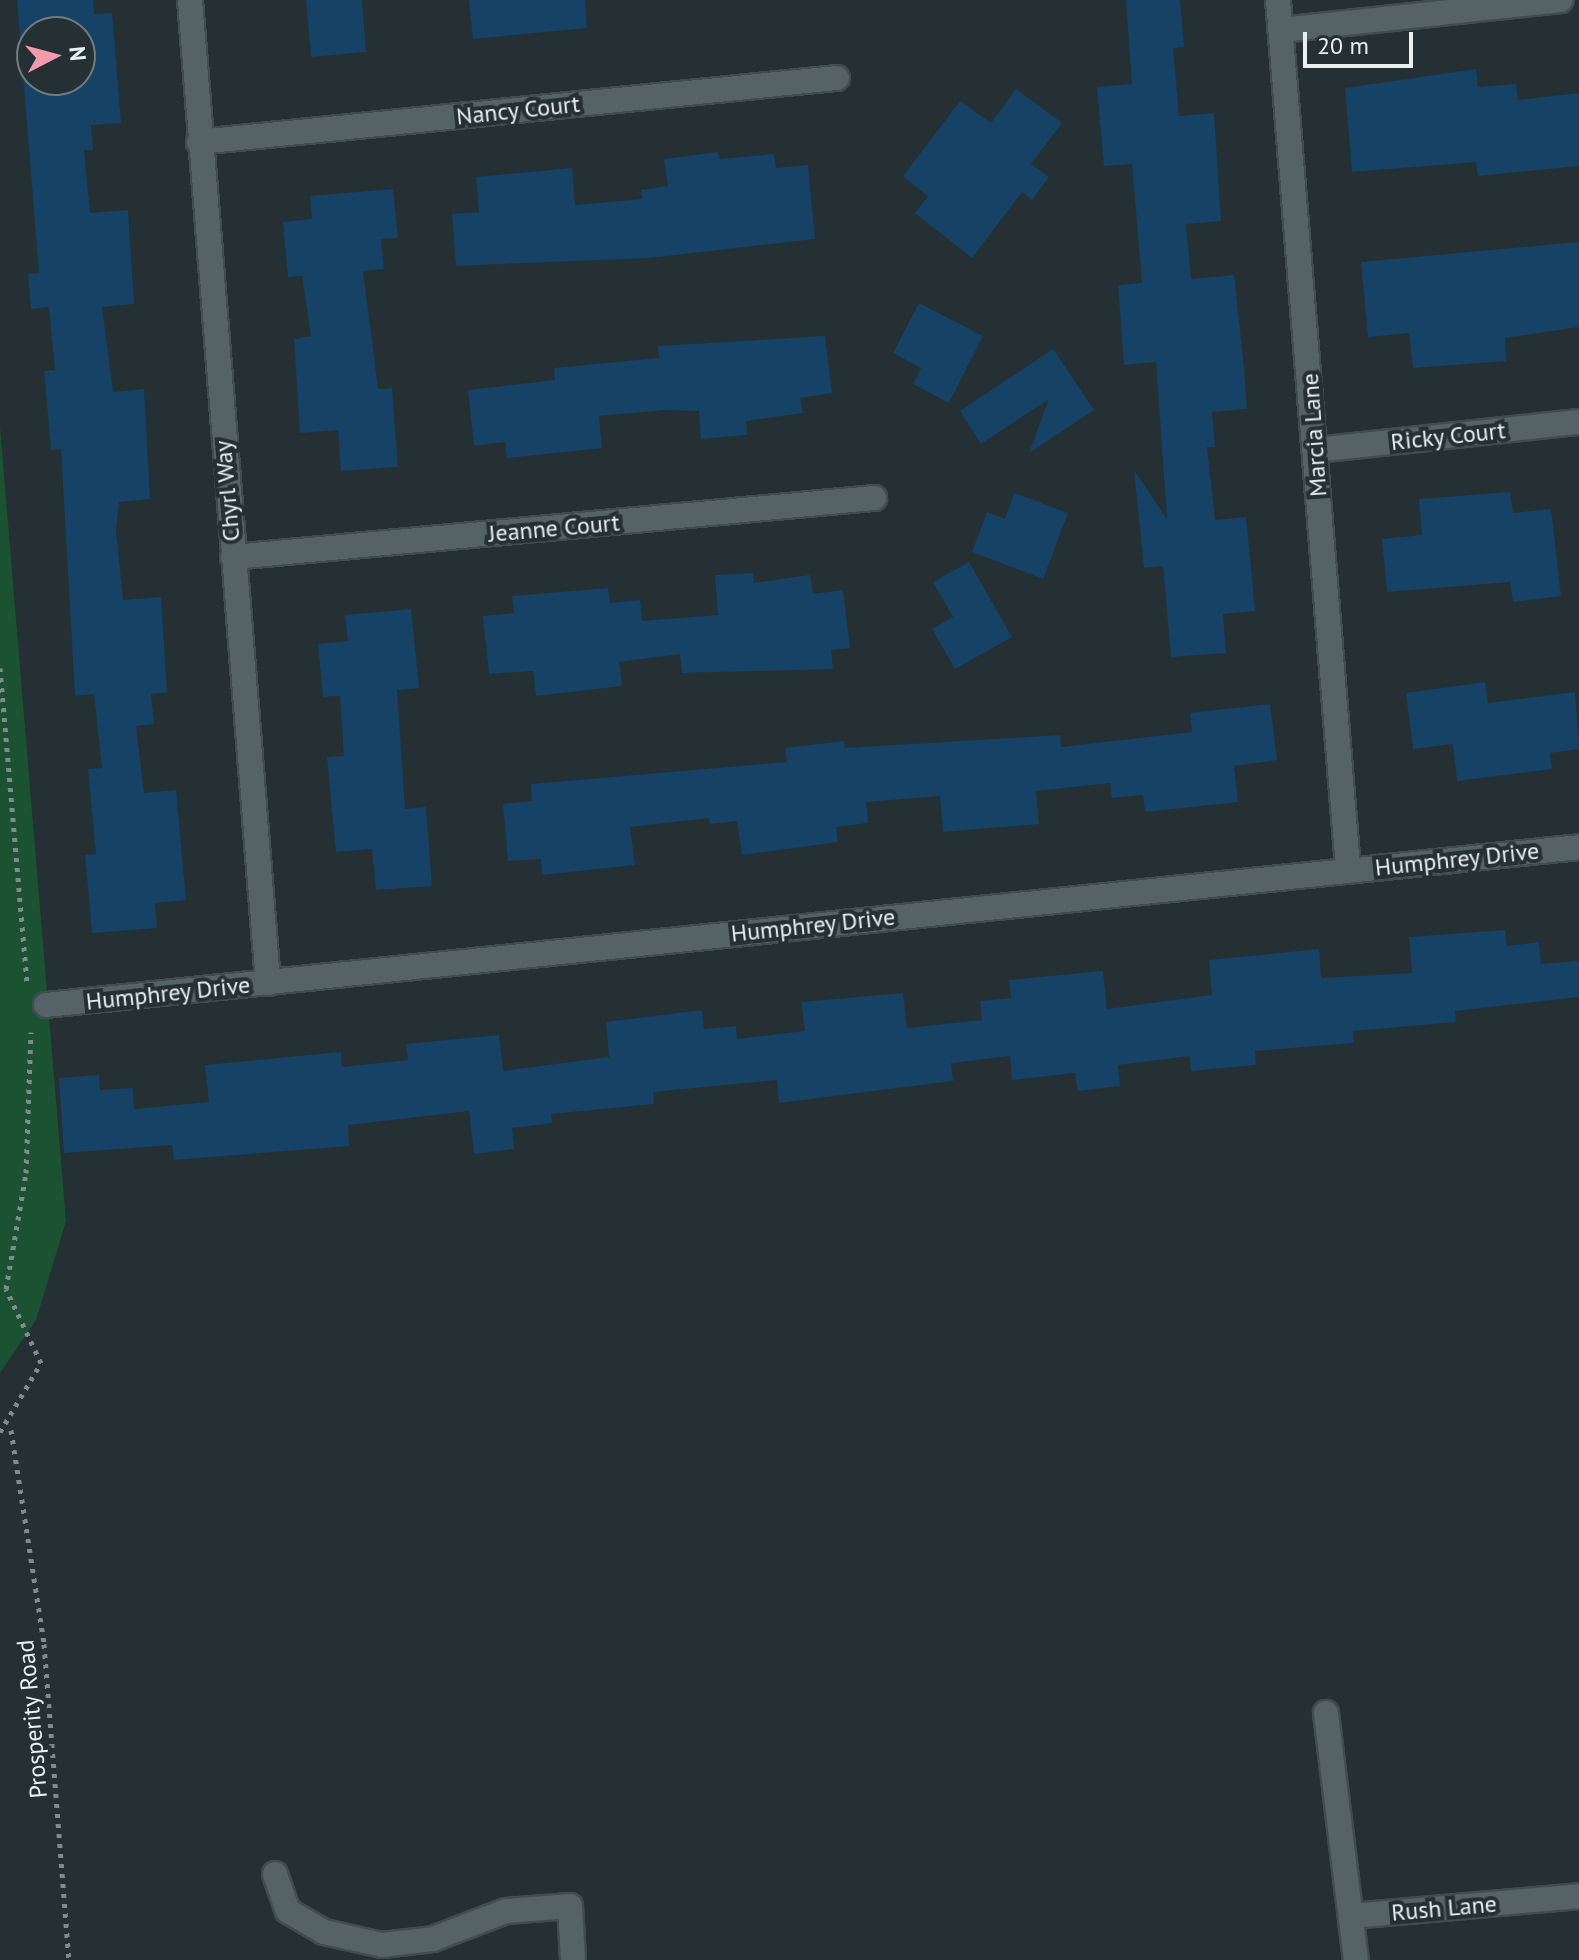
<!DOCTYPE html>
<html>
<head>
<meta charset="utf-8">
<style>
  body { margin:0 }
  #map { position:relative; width:1579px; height:1960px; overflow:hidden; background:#243033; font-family:"PT Sans",sans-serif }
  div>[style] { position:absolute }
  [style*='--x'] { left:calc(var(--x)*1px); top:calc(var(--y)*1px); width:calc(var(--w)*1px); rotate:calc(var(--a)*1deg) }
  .green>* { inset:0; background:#1b5231 }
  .building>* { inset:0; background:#154265 }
  .path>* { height:5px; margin-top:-2.5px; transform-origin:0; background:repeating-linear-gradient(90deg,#818b8e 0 4px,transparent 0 10px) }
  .roads { filter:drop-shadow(2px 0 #414c4f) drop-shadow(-2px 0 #414c4f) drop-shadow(0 2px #414c4f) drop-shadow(0 -2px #414c4f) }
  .minor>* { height:24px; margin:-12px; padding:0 12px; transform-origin:12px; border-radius:12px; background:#556266 }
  span { translate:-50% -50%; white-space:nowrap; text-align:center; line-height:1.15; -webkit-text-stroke:8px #243033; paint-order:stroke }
  .street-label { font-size:24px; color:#e8f0f2 }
  .north { position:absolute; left:16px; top:16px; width:80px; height:80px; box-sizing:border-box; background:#243033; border:2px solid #727d7f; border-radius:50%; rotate:84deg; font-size:22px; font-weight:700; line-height:32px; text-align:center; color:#e8f0f2 }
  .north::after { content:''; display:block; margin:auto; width:28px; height:36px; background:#f39aab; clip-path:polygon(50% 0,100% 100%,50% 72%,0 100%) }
  .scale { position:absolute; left:1303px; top:32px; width:110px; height:36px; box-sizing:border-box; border:4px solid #e8f0f2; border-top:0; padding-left:10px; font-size:24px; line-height:28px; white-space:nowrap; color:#e8f0f2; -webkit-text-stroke:6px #243033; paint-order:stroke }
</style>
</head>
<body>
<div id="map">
  <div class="green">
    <div style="clip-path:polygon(0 427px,66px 1221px,36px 1320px,0 1373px)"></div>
  </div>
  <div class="building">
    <div style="clip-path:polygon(evenodd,17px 0,93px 0,94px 14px,112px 13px,121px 123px,91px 125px,93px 150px,84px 150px,90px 213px,128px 210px,134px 304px,102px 307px,113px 392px,144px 389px,150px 499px,119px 502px,116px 530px,123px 600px,161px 597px,167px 692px,151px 694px,154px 724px,136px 726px,144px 793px,176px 790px,186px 900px,155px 903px,157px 928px,92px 933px,85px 855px,96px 854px,88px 769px,102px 768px,94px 694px,75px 696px,61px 449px,51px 450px,44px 371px,55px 370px,49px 307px,31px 309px,28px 274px,39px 273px,17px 0,32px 32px,80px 32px,80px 80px,32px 80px,32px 32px)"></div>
    <div style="clip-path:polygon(306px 0,362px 0,366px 52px,311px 57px)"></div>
    <div style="clip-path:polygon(469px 0,585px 0,587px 28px,473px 39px)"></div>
    <div style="clip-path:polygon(1126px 0,1180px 0,1184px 47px,1173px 48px,1179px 116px,1214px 113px,1221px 221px,1186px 224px,1191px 279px,1234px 275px,1244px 368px,1247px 409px,1212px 412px,1215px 447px,1207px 447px,1215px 520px,1246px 517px,1251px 568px,1255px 611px,1223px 614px,1226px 653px,1171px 657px,1163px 566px,1144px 568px,1134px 470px,1167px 519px,1156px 362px,1124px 365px,1118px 285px,1142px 283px,1132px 164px,1104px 166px,1097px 87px,1132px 84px)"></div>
    <div style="clip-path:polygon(1476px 69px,1478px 87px,1516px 84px,1518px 100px,1579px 93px,1579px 166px,1478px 176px,1476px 162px,1352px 172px,1345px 88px)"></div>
    <div style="clip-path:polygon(1016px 89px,1062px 123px,1031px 164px,1049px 177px,1032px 200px,1022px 192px,972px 258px,915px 213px,928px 196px,903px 176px,960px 101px,991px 123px)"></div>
    <div style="clip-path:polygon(718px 152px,719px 159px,774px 154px,776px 168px,808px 165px,815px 239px,649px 258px,456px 266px,452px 214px,479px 212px,476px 177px,572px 168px,575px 205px,642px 199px,641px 190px,668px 186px,664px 159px)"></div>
    <div style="clip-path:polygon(393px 189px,398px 238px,381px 239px,384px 269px,363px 271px,378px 389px,392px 388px,398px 467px,341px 471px,338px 430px,300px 433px,294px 339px,311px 336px,302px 276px,288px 277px,283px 222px,312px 219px,310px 196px)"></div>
    <div style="clip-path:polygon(1579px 242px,1579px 327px,1505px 338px,1506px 361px,1413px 368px,1409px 333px,1368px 337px,1361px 262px)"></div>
    <div style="clip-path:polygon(919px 303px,983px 336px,949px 403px,913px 384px,921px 368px,893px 353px)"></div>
    <div style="clip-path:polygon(825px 336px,832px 393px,800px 398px,803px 413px,746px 421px,747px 435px,701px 439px,699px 411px,664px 410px,599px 416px,602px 448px,507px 458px,505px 442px,474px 446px,468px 390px,555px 380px,554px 368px,659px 358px,658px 346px)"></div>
    <div style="clip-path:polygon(1053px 349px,1094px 410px,1029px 453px,1049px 399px,981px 444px,960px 411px)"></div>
    <div style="clip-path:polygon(1510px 492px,1513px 513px,1551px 509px,1561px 596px,1513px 602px,1510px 582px,1387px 592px,1382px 539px,1422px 535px,1419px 499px)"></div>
    <div style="clip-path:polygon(1014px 493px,1068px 513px,1043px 579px,972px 552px,987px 512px,1005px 519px)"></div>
    <div style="clip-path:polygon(969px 562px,1012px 637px,955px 669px,932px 629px,953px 617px,933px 582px)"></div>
    <div style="clip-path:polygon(753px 573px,754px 583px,810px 575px,813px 594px,843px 590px,850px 648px,831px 650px,833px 669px,682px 673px,680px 654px,619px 662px,622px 686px,536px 696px,533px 671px,489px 674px,483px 616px,514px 613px,512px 596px,608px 588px,610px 603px,640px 600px,642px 621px,718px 615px,715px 575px)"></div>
    <div style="clip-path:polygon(411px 609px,419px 688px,397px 690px,405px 809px,426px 807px,432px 886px,376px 890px,372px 849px,336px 852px,327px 757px,344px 756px,340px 696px,323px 697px,318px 644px,348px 641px,345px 615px)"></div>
    <div style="clip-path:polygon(1485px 682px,1488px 703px,1575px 692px,1579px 749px,1550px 753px,1552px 769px,1457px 781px,1453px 744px,1413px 749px,1406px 693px)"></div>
    <div style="clip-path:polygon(1270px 704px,1277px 760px,1234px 766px,1238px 802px,1145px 812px,1143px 795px,1112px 798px,1110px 783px,1036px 791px,1039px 824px,943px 832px,940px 796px,866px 802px,868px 823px,836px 827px,838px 842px,742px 855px,737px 821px,710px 824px,709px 818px,630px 827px,635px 865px,542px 875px,541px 859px,508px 861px,503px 804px,532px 801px,531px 784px,787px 762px,785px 748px,844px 741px,845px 748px,1060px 735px,1061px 747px,1192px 732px,1190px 713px)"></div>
    <div style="clip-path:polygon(1505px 930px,1507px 946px,1539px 942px,1541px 964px,1579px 961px,1579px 997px,1455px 1011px,1456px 1022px,1353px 1031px,1354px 1043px,1255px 1051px,1256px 1065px,1191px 1071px,1190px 1056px,1118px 1065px,1120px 1086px,1078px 1091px,1075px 1073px,1012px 1080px,1010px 1056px,951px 1063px,953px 1081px,779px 1103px,777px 1080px,653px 1092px,654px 1104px,551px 1114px,552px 1123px,512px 1128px,514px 1149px,474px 1154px,469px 1111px,348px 1125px,349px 1146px,174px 1160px,172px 1145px,64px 1153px,59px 1078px,99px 1075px,100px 1090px,133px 1088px,134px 1109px,209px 1102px,205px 1065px,341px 1052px,342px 1067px,408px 1060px,406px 1044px,499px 1035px,503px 1071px,609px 1057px,606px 1022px,702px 1010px,704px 1029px,736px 1026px,737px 1039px,805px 1031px,801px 1002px,903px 993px,907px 1028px,982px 1020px,980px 1001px,1011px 998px,1009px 980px,1103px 971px,1107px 1009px,1212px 995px,1209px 960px,1319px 949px,1321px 978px,1412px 973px,1409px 937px)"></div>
  </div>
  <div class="path">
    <div style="--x:0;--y:668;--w:315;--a:85.1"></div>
    <div style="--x:11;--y:1430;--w:217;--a:81.2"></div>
    <div style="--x:44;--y:1644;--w:317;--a:85.5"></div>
    <div style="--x:0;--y:1432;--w:80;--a:-59.3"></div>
    <div style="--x:41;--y:1363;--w:82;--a:-115.3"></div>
    <div style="--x:6;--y:1289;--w:118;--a:-80.2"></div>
    <div style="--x:26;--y:1173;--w:141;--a:-88"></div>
  </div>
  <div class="roads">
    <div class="minor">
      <div style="--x:190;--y:0;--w:986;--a:85.46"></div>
      <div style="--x:1278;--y:0;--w:872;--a:85.39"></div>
      <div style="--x:1281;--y:30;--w:281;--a:-6.1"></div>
      <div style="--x:199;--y:142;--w:641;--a:-5.73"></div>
      <div style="--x:1316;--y:450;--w:264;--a:-6.1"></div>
      <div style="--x:233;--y:557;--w:644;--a:-5.26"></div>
      <div style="--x:46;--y:1005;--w:1541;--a:-5.88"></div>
      <div style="--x:1326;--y:1713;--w:249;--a:83.1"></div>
      <div style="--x:275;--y:1874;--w:39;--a:71"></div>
      <div style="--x:288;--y:1911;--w:42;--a:30.3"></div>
      <div style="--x:324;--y:1932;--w:59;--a:12.6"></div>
      <div style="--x:382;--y:1945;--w:51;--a:-6.7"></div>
      <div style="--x:433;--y:1939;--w:78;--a:-21"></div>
      <div style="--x:506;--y:1911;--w:64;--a:-4.5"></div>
      <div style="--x:570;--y:1906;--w:54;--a:86.8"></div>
      <div style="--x:1352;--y:1916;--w:228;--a:-5"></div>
    </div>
  </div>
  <div class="street-label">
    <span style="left:518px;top:110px;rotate:-6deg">Nancy Court</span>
    <span style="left:1314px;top:435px;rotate:-94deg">Marcia Lane</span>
    <span style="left:1448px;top:436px;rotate:-6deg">Ricky Court</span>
    <span style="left:227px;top:491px;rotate:-95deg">Chyrl Way</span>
    <span style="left:554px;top:528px;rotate:-5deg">Jeanne Court</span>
    <span style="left:1457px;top:859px;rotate:-6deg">Humphrey Drive</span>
    <span style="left:813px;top:925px;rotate:-6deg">Humphrey Drive</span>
    <span style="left:168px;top:993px;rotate:-6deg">Humphrey Drive</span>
    <span style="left:32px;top:1719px;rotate:-95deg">Prosperity Road</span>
    <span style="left:1444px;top:1908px;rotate:-5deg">Rush Lane</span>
  </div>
  <div class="north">N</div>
  <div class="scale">20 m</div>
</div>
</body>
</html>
